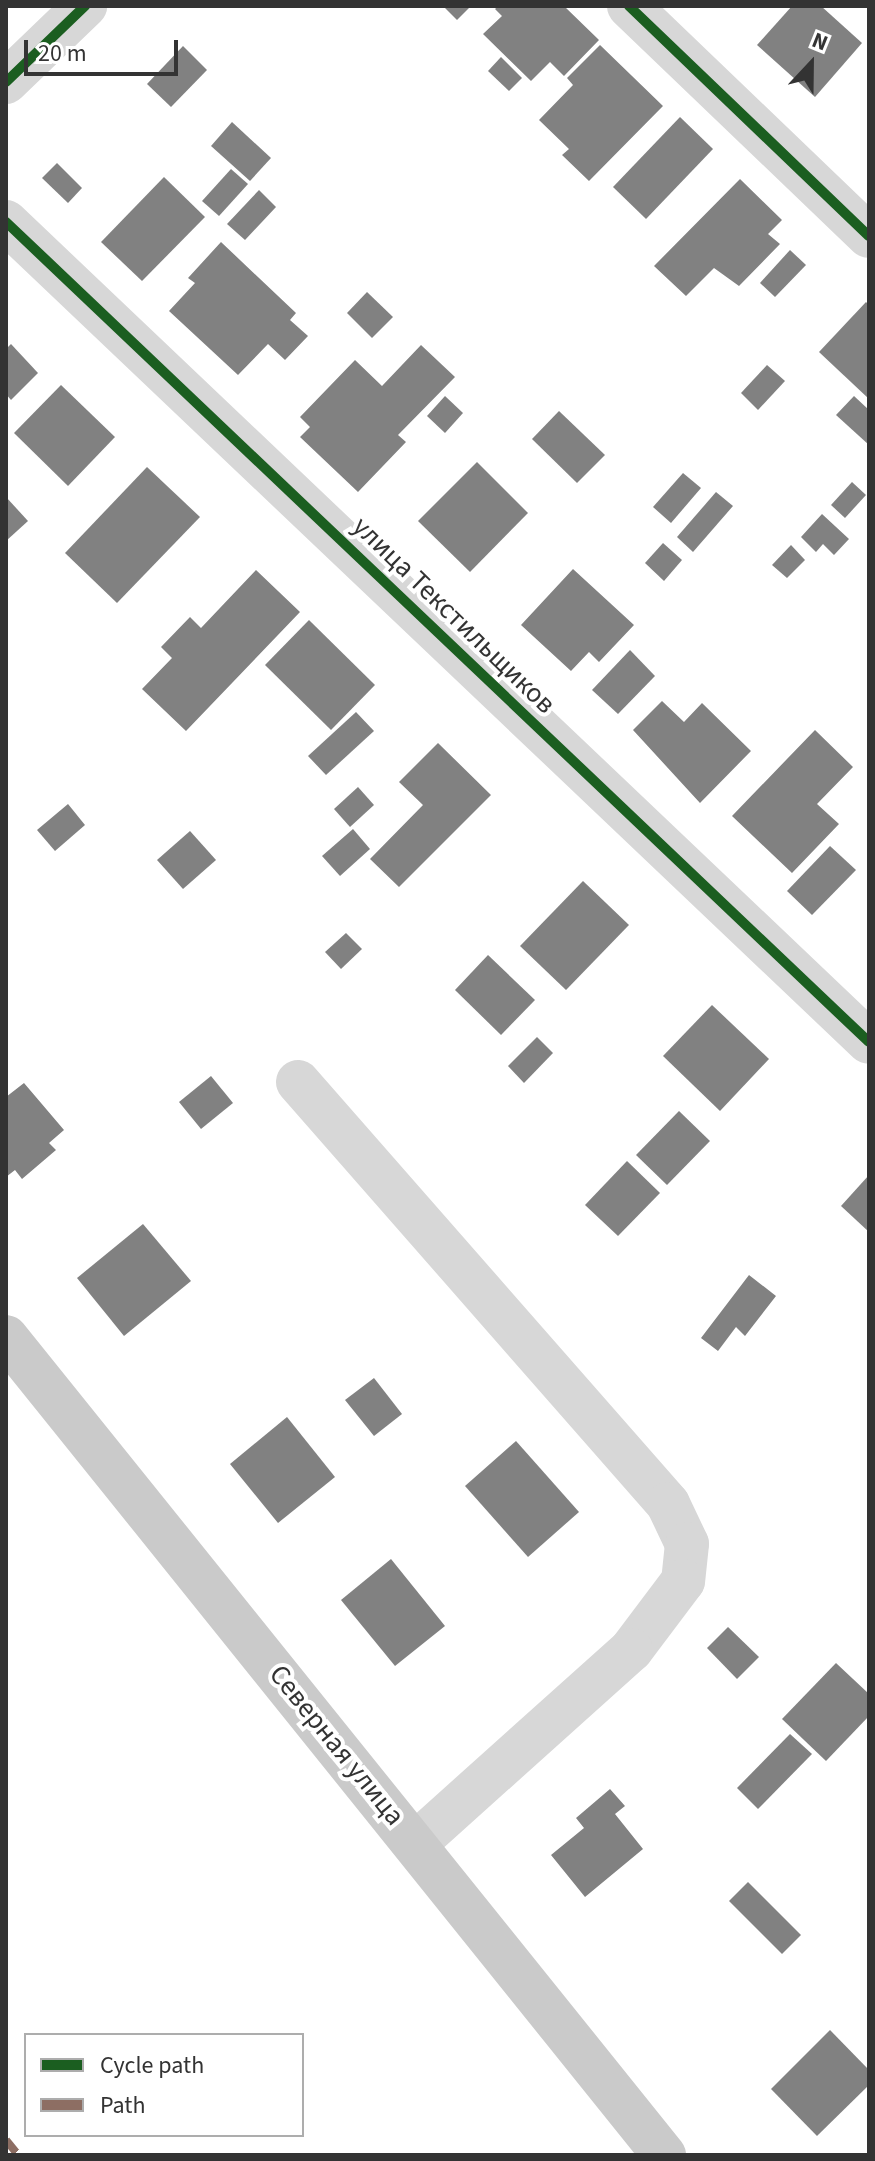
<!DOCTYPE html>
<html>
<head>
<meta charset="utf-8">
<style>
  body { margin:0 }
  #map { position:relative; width:875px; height:2161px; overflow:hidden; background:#fff; font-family:"Source Sans 3",sans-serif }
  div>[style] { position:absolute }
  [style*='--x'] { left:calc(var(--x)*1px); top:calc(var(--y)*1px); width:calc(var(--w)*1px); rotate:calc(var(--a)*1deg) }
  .building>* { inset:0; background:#818181 }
  .minor>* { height:44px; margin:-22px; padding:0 22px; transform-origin:22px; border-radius:22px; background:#d7d7d7 }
  .major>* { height:44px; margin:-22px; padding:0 22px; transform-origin:22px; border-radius:22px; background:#cacaca }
  .quiet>* { height:8px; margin-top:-4px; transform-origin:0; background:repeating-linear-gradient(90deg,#8d6e63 0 16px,transparent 0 24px) }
  .cycleway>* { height:10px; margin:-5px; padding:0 5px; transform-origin:5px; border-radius:5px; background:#1b5e20 }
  span { translate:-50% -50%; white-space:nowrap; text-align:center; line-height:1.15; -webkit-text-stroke:8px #fff; paint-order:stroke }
  .street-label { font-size:28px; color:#333 }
  .frame { position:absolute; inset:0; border:8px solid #333; pointer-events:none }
  .legend { position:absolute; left:24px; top:2033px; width:280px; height:104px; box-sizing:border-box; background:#fff; border:2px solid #adadad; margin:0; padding:10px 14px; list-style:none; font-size:24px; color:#333 }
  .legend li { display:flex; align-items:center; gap:16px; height:40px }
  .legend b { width:40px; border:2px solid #adadad }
  .north { position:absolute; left:771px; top:24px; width:80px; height:80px; -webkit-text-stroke:6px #fff; paint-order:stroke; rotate:22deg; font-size:22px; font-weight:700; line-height:32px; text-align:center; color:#333 }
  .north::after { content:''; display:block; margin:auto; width:28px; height:36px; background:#333; clip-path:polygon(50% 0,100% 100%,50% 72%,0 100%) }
  .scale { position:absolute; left:24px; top:40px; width:154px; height:36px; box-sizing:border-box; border:4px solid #333; border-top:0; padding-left:10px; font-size:24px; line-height:28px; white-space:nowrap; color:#333; -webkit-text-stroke:6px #fff; paint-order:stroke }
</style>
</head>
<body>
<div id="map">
  <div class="building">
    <div style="clip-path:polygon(443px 6px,471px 6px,457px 20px)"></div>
    <div style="clip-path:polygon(498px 6px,564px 6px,599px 40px,564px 76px,550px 62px,531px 81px,483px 34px,502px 16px,495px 9px)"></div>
    <div style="clip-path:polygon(792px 6px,821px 6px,862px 43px,815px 97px,757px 45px)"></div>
    <div style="clip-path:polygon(600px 45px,663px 106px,589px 181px,562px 155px,569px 149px,539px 120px,573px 85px,567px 78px)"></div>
    <div style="clip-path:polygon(183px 46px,207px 70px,171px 107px,147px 84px)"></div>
    <div style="clip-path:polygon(501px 57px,522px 78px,509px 91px,488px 71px)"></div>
    <div style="clip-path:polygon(680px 117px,713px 149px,646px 219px,613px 187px)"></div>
    <div style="clip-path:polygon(232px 122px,271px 158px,250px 181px,211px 146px)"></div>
    <div style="clip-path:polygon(57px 163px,82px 188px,68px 203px,42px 178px)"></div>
    <div style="clip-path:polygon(231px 169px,248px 184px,219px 216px,202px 201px)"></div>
    <div style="clip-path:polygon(164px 177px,205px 217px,142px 281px,101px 242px)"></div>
    <div style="clip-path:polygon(740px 179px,782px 220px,768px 234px,780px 244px,739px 286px,714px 268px,686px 296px,654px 266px)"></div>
    <div style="clip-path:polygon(259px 190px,276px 207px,245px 240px,227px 224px)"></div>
    <div style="clip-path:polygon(221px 242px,296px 313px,290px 320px,308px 336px,285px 360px,268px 344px,238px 375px,169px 311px,195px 283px,188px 278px)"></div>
    <div style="clip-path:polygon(790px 250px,806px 265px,775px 297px,760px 283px)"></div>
    <div style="clip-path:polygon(367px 292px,393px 317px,372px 338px,347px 313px)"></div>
    <div style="clip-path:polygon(866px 302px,869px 305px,869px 399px,819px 352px)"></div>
    <div style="clip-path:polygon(11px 344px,38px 373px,11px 400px,6px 394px,6px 349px)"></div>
    <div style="clip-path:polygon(421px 345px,455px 377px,398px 435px,406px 442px,358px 492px,300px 437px,310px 427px,300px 417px,355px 360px,382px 386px)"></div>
    <div style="clip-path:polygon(767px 365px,785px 381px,758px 410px,741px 393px)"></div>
    <div style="clip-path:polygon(61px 385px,115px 437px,68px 486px,14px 433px)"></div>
    <div style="clip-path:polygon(445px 396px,463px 413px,445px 433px,427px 416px)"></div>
    <div style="clip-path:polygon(854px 396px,869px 410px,869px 445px,836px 415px)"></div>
    <div style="clip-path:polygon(559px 411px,605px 455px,577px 483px,532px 439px)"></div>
    <div style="clip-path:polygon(477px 462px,528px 513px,470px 572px,418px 521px)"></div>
    <div style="clip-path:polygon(147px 467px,200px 517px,117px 603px,65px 553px)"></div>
    <div style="clip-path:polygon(683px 473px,701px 488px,671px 523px,653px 507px)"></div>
    <div style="clip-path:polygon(852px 482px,866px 495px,845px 518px,831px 505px)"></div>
    <div style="clip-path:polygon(716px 492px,733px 506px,693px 552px,677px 537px)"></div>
    <div style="clip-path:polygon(6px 497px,28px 521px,6px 541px)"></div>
    <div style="clip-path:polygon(822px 514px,849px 539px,834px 555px,823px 544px,816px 552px,801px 537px)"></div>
    <div style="clip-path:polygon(663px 543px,682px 560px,664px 581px,645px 563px)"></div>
    <div style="clip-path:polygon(791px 545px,805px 560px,787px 578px,772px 565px)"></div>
    <div style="clip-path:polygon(573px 569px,634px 625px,599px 662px,589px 652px,571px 671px,521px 625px)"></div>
    <div style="clip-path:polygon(256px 570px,300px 612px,186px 731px,142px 689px,172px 658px,161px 647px,190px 617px,201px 628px)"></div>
    <div style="clip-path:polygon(309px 620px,375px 685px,331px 730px,265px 665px)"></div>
    <div style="clip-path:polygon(630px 650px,655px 676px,618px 714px,592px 690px)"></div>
    <div style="clip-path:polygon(662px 701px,684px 722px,702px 703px,751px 751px,700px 803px,633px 730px)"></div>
    <div style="clip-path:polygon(356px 712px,374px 731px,326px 775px,308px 756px)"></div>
    <div style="clip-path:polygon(815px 730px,853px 767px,817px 804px,839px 824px,792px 873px,732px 816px)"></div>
    <div style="clip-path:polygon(438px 743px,491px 795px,399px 887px,370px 859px,423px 805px,399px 782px)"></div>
    <div style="clip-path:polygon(358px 787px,374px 805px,350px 827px,334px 809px)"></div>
    <div style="clip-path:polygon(68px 804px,85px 825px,55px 851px,37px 830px)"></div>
    <div style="clip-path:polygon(353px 829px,370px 849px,340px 876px,322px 856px)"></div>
    <div style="clip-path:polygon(190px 831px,216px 860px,183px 889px,157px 860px)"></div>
    <div style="clip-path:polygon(830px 846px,856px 870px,812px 915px,787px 891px)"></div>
    <div style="clip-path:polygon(583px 881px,629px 925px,566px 990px,520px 946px)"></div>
    <div style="clip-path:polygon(346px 933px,362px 949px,341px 969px,325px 952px)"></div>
    <div style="clip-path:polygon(488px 955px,535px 1000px,501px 1035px,455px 990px)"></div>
    <div style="clip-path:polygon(712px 1005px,769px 1059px,720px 1111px,663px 1056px)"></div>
    <div style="clip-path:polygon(537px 1037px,553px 1053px,524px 1083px,508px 1066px)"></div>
    <div style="clip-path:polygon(211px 1076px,233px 1103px,201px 1129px,179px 1102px)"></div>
    <div style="clip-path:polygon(24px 1083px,64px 1130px,49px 1143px,56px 1150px,22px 1179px,15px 1170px,6px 1177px,6px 1097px)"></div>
    <div style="clip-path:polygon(679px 1111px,710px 1141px,667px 1185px,636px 1155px)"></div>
    <div style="clip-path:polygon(627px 1161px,660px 1193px,618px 1236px,585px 1205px)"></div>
    <div style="clip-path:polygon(869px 1175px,869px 1232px,841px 1206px)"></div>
    <div style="clip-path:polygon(143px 1224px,191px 1281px,124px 1336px,77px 1278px)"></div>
    <div style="clip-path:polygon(749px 1275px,776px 1296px,745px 1336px,736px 1327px,718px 1351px,701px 1338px)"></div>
    <div style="clip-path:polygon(374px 1378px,402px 1414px,374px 1436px,345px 1400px)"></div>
    <div style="clip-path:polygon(287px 1417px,335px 1477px,278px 1523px,230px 1464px)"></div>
    <div style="clip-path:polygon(516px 1441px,579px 1512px,528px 1557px,465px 1486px)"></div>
    <div style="clip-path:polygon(391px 1559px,445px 1626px,395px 1666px,341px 1600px)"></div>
    <div style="clip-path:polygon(728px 1627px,759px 1657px,737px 1679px,707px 1648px)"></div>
    <div style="clip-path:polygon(836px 1663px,869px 1694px,869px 1716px,826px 1761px,782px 1719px)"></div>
    <div style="clip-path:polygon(790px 1734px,812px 1754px,758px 1809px,737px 1788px)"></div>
    <div style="clip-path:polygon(610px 1789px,625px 1806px,615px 1814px,643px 1849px,585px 1897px,551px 1855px,584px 1828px,576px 1818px)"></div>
    <div style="clip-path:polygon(748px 1882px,801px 1935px,782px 1954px,729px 1901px)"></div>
    <div style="clip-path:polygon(830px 2030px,869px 2070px,869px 2085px,817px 2136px,771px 2089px)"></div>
  </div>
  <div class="minor">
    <div style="--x:629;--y:6;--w:332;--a:43.8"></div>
    <div style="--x:6;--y:82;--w:110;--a:-43.9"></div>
    <div style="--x:6;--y:222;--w:1190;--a:43.54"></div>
    <div style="--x:298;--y:1082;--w:561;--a:48.76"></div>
    <div style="--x:668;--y:1504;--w:44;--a:64.6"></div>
    <div style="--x:687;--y:1544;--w:37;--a:96"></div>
    <div style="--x:683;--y:1581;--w:86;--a:127"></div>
    <div style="--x:631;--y:1650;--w:289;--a:138.1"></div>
  </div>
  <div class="major">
    <div style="--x:6;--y:1337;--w:1050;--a:51.19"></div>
  </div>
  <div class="quiet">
    <div style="--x:6;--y:2140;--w:19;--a:51"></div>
  </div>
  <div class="cycleway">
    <div style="--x:629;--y:6;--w:332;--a:43.8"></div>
    <div style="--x:6;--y:82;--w:110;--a:-43.9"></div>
    <div style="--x:6;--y:222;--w:1190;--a:43.54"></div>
  </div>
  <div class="street-label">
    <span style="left:454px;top:615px;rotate:44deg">улица Текстильщиков</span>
    <span style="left:337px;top:1745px;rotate:51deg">Северная улица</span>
  </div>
  <div class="frame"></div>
  <ul class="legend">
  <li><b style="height:10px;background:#1b5e20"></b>Cycle path</li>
  <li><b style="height:10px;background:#8d6e63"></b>Path</li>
  </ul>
  <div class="north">N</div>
  <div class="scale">20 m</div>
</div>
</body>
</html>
